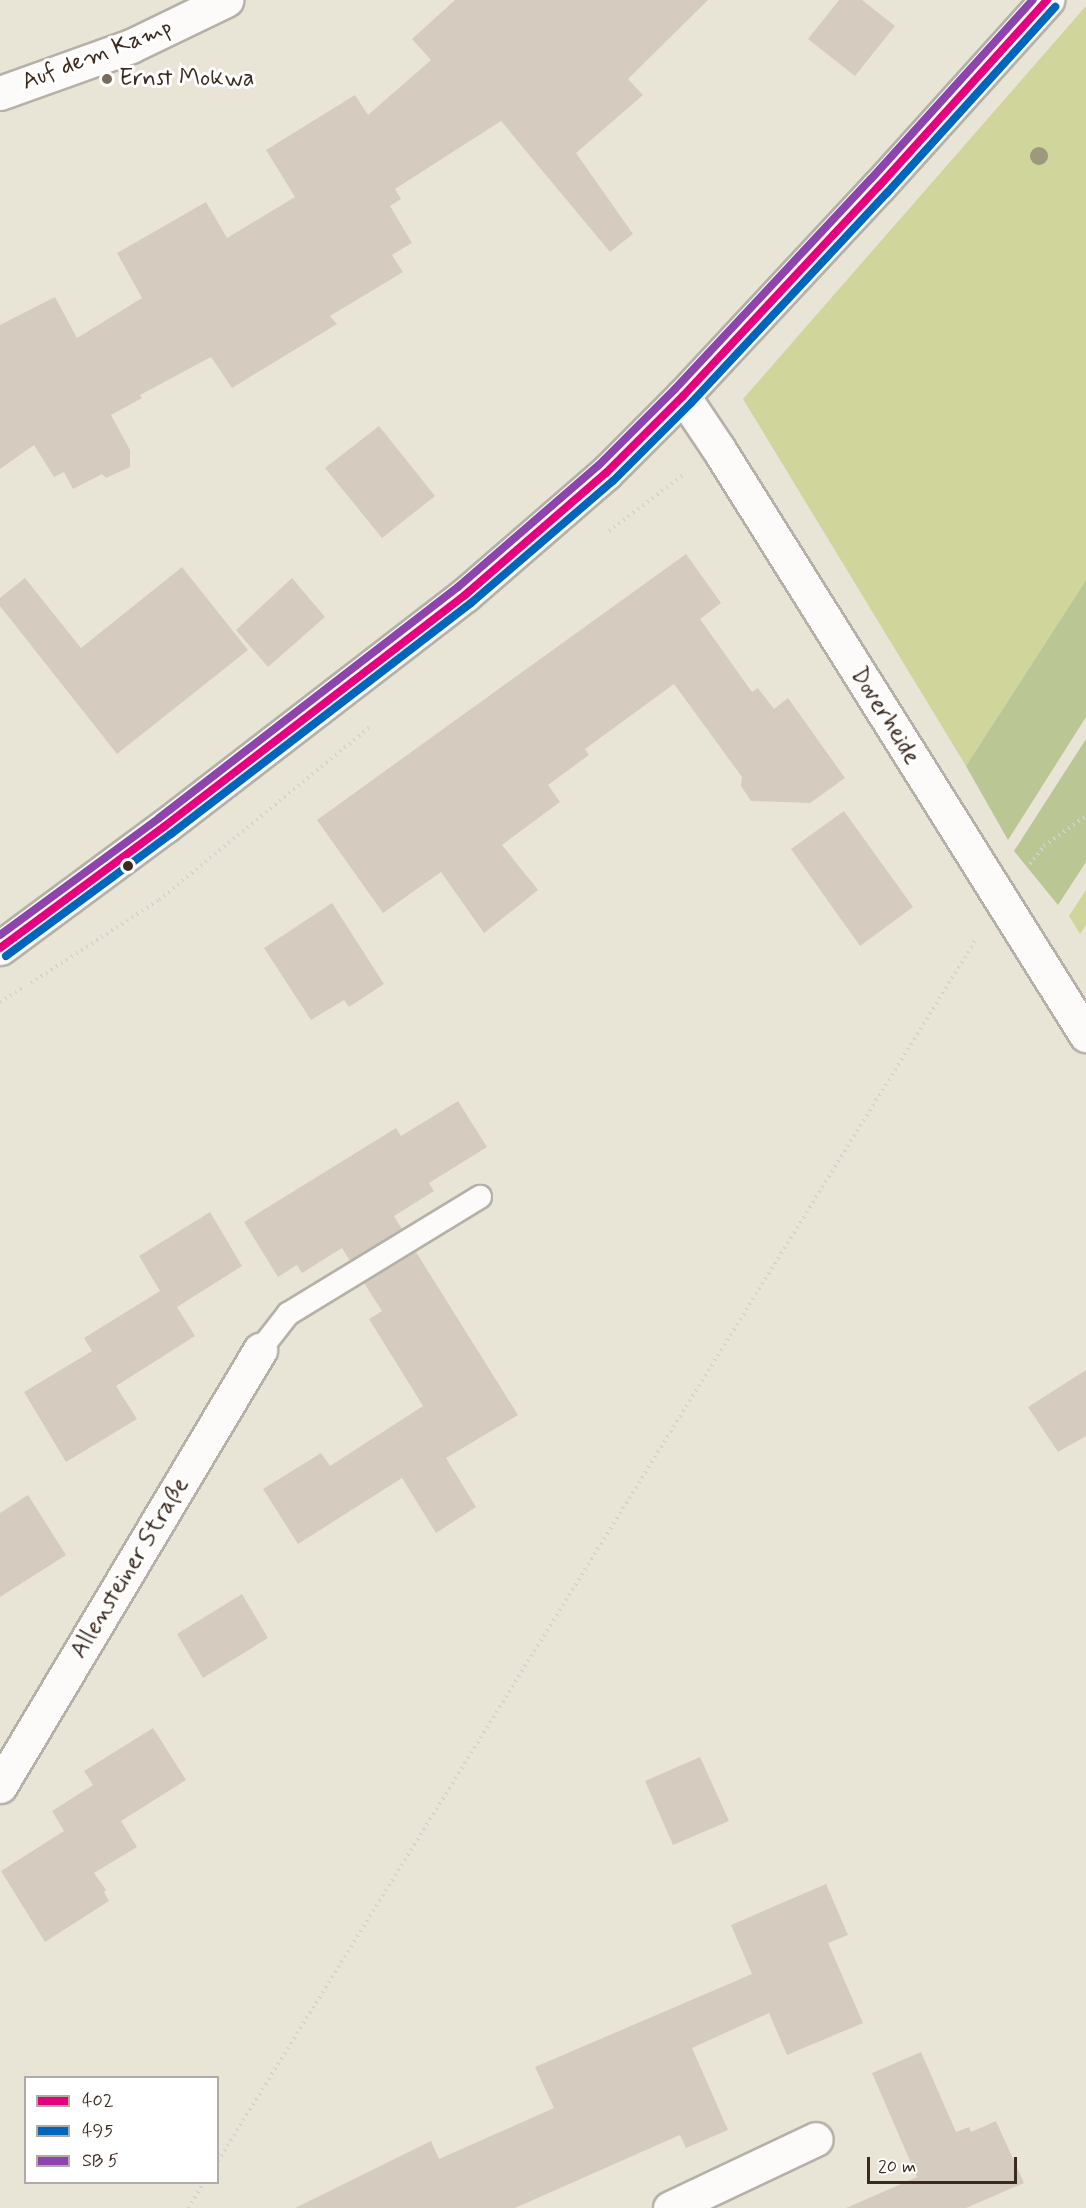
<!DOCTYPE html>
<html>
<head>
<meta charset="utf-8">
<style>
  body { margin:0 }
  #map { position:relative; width:1086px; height:2208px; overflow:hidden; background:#e8e5d7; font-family:Mynerve,sans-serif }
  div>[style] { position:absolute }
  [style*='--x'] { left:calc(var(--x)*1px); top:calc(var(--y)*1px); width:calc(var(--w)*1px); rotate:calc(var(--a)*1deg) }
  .green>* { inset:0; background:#d0d59b }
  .forest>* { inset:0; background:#bac694 }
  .building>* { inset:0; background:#d5ccbf }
  .path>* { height:4px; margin-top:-2px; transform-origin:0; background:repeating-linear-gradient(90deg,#d4d2ce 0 1.5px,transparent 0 6px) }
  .roads { filter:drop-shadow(2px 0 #b5b1a8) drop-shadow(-2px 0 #b5b1a8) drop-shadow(0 2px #b5b1a8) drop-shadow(0 -2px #b5b1a8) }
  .service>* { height:22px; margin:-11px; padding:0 11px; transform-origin:11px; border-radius:11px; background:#fcfbf9 }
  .minor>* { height:33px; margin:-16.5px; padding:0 16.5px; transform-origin:16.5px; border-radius:16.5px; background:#fcfbf9 }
  .secondary>* { height:33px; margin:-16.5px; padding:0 16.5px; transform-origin:16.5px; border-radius:16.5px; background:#fcfbf9 }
  .bus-1>* { height:8px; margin:-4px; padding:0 4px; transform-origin:4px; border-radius:4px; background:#e5007d }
  .bus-2>* { height:8px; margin:-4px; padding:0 4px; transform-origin:4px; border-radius:4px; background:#0065bd }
  .bus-3>* { height:8px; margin:-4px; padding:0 4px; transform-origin:4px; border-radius:4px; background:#8e44ad }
  .trees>* { width:18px; height:18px; margin:-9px; border-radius:50%; background:#9e987e }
  .dots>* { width:16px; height:16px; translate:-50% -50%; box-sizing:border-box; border:3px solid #fff; border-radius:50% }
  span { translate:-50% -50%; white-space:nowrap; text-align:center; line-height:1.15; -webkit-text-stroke:6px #fff; paint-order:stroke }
  .street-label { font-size:24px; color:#3b2a1e }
  .poi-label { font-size:24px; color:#3b2a1e }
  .left { translate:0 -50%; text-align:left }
  .legend { position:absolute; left:24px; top:2076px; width:195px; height:108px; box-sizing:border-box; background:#fff; border:2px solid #b1aaa5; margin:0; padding:8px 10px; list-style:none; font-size:18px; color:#3b2a1e }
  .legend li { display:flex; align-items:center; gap:12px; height:30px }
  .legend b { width:30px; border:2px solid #b1aaa5 }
  .scale { position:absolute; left:867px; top:2157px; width:150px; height:27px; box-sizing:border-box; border:3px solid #3b2a1e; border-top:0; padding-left:8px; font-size:18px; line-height:21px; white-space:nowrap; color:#3b2a1e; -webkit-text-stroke:4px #fff; paint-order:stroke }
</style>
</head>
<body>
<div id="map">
  <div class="green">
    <div style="clip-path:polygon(1086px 6px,1086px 580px,966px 766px,743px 399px)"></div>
    <div style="clip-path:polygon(1086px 890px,1086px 925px,1080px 934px,1069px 916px)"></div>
  </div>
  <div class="forest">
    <div style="clip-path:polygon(1086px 580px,1086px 717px,1008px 840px,966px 766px)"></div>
    <div style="clip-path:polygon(1086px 739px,1086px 862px,1058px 905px,1014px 851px)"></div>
  </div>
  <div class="building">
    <div style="clip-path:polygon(455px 0,708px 0,628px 79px,643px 95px,576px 153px,633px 234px,610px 252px,501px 121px,395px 189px,401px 199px,390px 206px,412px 243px,392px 255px,403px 272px,330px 316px,337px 324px,232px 388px,211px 357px,140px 395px,142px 398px,111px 415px,130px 450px,130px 467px,106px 478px,102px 474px,73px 489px,64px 472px,54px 477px,34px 445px,0 469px,0 325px,55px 297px,77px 338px,142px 298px,117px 253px,206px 202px,227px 238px,295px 197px,266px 150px,355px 95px,368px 115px,431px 60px,412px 39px)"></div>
    <div style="clip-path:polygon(839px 0,862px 0,895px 26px,855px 76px,808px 39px)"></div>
    <div style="clip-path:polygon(379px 426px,435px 496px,382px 538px,325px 468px)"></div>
    <div style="clip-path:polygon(686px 554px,721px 603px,700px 619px,752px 692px,758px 688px,774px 709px,788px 698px,845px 778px,810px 803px,751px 801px,741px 786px,742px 777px,674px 684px,585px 749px,589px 755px,548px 785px,560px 802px,502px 845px,538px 890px,484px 933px,441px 872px,383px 913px,317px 820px)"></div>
    <div style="clip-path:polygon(182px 567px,248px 650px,117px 754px,0 606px,0 598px,25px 578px,81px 648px)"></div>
    <div style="clip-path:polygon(292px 578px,325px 617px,268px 667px,236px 630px)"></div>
    <div style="clip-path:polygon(844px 811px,913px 907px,860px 946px,791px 849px)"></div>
    <div style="clip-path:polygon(332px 903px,384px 984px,349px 1007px,344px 1000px,311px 1020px,264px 948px)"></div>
    <div style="clip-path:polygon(458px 1101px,487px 1147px,429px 1183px,434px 1191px,394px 1216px,402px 1229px,350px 1261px,342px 1248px,302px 1273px,297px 1265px,278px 1277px,244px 1222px,396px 1128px,401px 1136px)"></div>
    <div style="clip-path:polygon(210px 1212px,242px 1266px,177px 1307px,195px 1336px,116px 1386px,137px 1419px,66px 1462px,24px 1392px,92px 1351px,84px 1338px,160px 1291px,139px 1256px)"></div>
    <div style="clip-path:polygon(416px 1252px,518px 1415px,446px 1458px,476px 1507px,436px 1533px,402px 1478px,298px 1544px,263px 1489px,321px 1453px,330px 1466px,423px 1406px,369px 1319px,382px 1311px,364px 1283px)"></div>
    <div style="clip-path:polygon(1086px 1370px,1086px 1436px,1058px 1452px,1028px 1407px)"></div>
    <div style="clip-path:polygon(28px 1495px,66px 1555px,0 1597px,0 1513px)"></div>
    <div style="clip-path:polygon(242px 1594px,268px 1638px,203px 1678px,177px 1634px)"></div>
    <div style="clip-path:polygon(153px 1728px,186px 1780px,121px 1821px,137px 1847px,94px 1873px,106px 1890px,104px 1892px,109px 1901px,45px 1942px,1px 1871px,64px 1831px,52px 1811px,93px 1785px,84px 1771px)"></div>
    <div style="clip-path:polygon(700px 1757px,729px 1821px,673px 1845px,645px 1781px)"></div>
    <div style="clip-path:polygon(826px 1884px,848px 1935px,828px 1943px,863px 2023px,787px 2055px,769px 2013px,692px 2048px,728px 2130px,686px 2148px,680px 2135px,515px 2208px,295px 2208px,431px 2141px,439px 2159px,554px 2108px,535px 2067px,752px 1974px,731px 1925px)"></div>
    <div style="clip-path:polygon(921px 2052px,956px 2132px,969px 2127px,971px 2132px,996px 2121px,1024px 2183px,966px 2208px,846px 2208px,917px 2177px,872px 2073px)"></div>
  </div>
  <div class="path">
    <div style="--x:609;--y:531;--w:94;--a:-37.2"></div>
    <div style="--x:1030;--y:864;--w:23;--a:-52"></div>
    <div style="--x:1044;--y:846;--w:52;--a:-35.5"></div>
    <div style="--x:31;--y:983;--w:153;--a:-33"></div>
    <div style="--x:159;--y:900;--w:274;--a:-39.4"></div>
    <div style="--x:0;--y:1002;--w:28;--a:-32"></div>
    <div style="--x:218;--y:2161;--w:1436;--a:-58.18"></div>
    <div style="--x:188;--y:2208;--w:31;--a:-58"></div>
  </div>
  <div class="roads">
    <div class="service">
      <div style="--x:260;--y:1350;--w:46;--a:-52.1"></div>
      <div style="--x:288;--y:1314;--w:225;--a:-31.4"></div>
    </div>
    <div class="minor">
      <div style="--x:0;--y:93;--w:139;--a:-19.7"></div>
      <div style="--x:131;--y:46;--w:106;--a:-25.8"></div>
      <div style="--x:683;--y:396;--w:63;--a:56.1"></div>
      <div style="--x:718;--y:448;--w:693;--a:57.92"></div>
      <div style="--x:0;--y:1786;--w:508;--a:-59.19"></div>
      <div style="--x:670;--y:2208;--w:161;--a:-25.3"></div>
    </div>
    <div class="secondary">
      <div style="--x:0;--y:948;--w:205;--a:-36.5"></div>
      <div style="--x:165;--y:826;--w:379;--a:-37.6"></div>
      <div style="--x:465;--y:595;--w:186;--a:-40.9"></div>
      <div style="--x:606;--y:473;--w:109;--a:-45"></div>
      <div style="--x:683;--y:396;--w:287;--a:-47"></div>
      <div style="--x:879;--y:186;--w:251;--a:-47.9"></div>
    </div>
  </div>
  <div class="bus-1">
    <div style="--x:0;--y:948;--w:205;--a:-36.5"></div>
    <div style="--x:165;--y:826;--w:379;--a:-37.6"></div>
    <div style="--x:465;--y:595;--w:186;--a:-40.9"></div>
    <div style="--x:606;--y:473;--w:109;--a:-45"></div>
    <div style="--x:683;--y:396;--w:287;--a:-47"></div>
    <div style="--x:879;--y:186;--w:251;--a:-47.9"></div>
  </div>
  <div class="bus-2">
    <div style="--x:6;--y:956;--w:205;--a:-36.5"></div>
    <div style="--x:171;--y:834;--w:379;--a:-37.6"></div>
    <div style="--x:471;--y:603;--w:187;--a:-40.7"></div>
    <div style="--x:613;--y:481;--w:110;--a:-45"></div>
    <div style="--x:691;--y:403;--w:287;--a:-47"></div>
    <div style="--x:887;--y:193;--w:251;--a:-47.9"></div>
  </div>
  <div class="bus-3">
    <div style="--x:0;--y:935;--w:197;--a:-36.3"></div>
    <div style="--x:159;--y:818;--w:378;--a:-37.7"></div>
    <div style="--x:458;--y:587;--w:186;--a:-40.9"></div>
    <div style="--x:599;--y:465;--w:107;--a:-45"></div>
    <div style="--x:675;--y:389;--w:287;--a:-47"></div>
    <div style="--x:871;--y:179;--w:241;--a:-47.9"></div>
  </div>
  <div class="trees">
    <div style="left:1039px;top:156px"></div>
  </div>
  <div class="dots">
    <div style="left:107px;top:79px;background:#786b5f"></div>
    <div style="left:128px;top:866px;background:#3b2a1e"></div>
  </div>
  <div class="street-label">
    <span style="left:97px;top:55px;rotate:-21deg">Auf dem Kamp</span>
    <span style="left:885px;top:716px;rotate:58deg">Doverheide</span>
    <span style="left:130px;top:1568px;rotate:-59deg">Allensteiner Straße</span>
  </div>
  <div class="poi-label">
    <span class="left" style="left:119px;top:79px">Ernst Mokwa</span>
  </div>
  <ul class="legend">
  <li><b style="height:8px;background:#e5007d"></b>402</li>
  <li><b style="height:8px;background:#0065bd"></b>495</li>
  <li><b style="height:8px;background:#8e44ad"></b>SB 5</li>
  </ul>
  <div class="scale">20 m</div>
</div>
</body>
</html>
